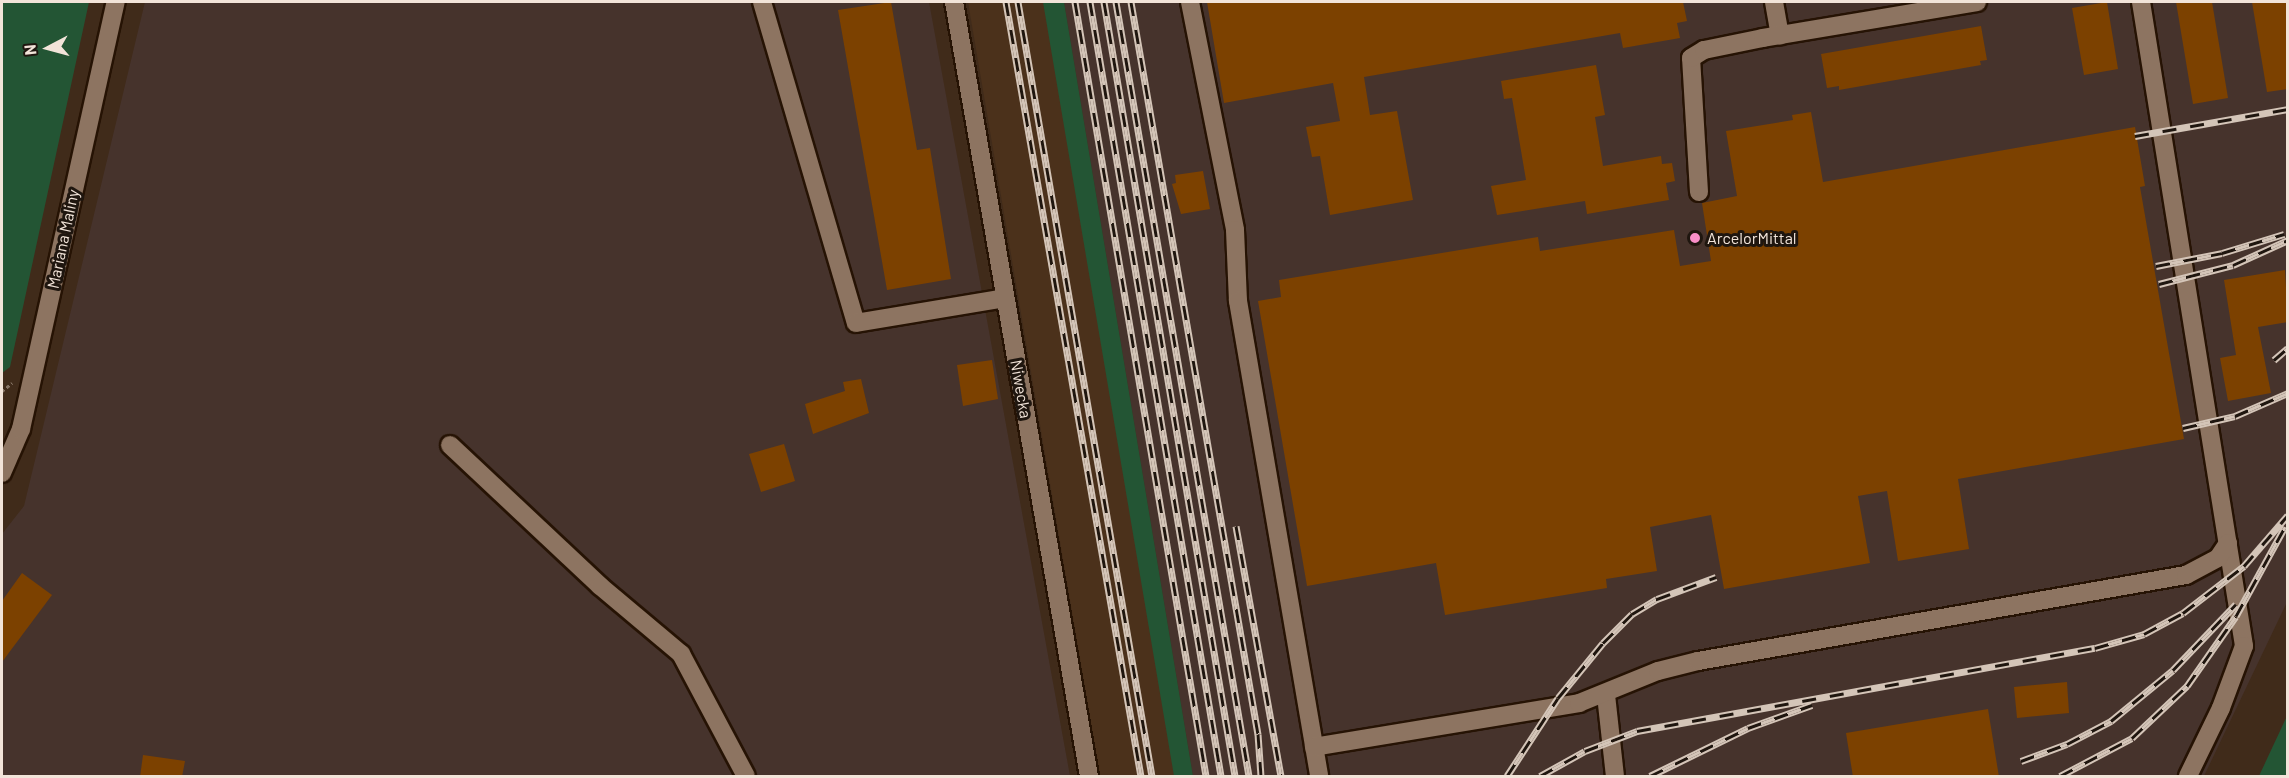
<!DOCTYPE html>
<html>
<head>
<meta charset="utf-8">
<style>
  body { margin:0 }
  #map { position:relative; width:2289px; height:778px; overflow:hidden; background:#402b1a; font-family:Barlow,sans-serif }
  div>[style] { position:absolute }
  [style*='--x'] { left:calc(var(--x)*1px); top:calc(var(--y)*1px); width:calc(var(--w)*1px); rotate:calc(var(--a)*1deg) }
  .built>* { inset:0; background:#4b311b }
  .industrial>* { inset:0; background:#46332c }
  .green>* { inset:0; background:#235534 }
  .building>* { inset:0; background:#7c4100 }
  .path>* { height:3px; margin-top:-1.5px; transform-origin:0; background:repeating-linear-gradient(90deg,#857364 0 3px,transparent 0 6px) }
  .roads { filter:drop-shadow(2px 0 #261304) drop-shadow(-2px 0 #261304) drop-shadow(0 2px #261304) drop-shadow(0 -2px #261304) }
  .minor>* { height:18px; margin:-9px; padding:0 9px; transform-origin:9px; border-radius:9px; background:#8d7461 }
  .rail>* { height:7px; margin-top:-3.5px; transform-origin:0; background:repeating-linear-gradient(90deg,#1f160f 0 14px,#d4c5b8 0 28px); box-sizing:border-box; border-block:2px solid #d4c5b8 }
  .dots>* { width:16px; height:16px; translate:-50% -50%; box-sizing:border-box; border:3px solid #1f160f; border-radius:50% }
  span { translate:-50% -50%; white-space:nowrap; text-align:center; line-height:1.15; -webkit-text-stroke:6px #1f160f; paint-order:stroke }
  .poi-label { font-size:16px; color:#f2e4d9 }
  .left { translate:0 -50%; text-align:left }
  .street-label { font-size:16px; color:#f2e4d9 }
  .frame { position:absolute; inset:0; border:3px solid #f2e4d9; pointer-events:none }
  .north { position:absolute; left:18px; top:18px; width:60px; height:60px; -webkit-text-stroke:4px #1f160f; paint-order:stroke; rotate:264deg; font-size:16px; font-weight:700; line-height:24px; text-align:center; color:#f2e4d9 }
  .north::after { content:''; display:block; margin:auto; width:21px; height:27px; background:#f2e4d9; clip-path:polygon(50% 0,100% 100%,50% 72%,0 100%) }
</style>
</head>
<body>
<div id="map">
  <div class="built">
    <div style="clip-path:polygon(968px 2px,1064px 2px,1193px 776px,1100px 776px)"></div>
  </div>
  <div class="industrial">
    <div style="clip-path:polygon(145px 2px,929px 2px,1070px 776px,2px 776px,2px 534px,24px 506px)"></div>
    <div style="clip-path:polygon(1064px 2px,2287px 2px,2287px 602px,2204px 776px,1193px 776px)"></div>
  </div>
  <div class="green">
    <div style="clip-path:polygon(2px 2px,89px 2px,10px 367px,2px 373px)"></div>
    <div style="clip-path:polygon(1043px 2px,1064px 2px,1193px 776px,1174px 776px)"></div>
    <div style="clip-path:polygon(2287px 716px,2287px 776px,2259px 776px)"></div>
  </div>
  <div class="building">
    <div style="clip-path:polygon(891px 2px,917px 150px,930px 148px,951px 279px,887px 290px,838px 10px)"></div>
    <div style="clip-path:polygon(1207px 2px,1683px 2px,1687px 21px,1677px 23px,1680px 38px,1623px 48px,1620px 33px,1364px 77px,1370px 115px,1397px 111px,1413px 200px,1330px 215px,1320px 156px,1312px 157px,1306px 127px,1340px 121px,1333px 83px,1224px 103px)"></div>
    <div style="clip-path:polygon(2107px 2px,2118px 69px,2084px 75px,2072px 8px)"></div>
    <div style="clip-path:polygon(2176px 2px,2212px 2px,2228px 98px,2193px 104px)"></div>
    <div style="clip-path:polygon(2252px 2px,2288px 2px,2288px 89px,2267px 92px)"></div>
    <div style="clip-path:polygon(1981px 26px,1987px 60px,1980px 61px,1981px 65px,1839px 90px,1839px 86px,1827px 88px,1821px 54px)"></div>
    <div style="clip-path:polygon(1596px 65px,1605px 115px,1595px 117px,1603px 166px,1661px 156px,1662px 164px,1672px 163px,1675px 181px,1666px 183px,1669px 200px,1587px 214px,1585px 201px,1497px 215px,1491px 186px,1526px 180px,1512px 98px,1504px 99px,1501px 81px)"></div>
    <div style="clip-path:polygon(1811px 112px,1823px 182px,2135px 127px,2145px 186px,2140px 187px,2184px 439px,1958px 479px,1969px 549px,1898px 561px,1887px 491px,1858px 496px,1870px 563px,1724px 589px,1711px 515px,1650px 527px,1657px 571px,1606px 579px,1607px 588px,1445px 615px,1436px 563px,1307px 586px,1258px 301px,1281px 297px,1279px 280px,1538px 237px,1540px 251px,1674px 230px,1680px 266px,1711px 261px,1702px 203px,1737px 196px,1726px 131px,1793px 120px,1792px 115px)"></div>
    <div style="clip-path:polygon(1203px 171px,1210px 209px,1181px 214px,1172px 184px,1176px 183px,1175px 175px)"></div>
    <div style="clip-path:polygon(2285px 270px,2288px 322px,2258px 327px,2271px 393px,2228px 401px,2220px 358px,2236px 355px,2224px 280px)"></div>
    <div style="clip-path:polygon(992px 360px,998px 399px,963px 406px,957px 365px)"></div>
    <div style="clip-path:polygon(861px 379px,869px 413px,813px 434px,805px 404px,845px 391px,843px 382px)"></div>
    <div style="clip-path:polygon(784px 444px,795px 481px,761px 492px,749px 454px)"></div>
    <div style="clip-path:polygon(22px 573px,52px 595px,2px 662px,2px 601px)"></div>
    <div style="clip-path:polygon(2067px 682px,2069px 713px,2017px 718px,2014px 687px)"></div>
    <div style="clip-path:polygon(1988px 709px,1999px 777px,1853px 777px,1846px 733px)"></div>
    <div style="clip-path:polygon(143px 755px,185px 761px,182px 777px,140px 777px)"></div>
  </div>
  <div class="path">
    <div style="--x:2;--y:391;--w:13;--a:-39"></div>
  </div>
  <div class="roads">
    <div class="minor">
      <div style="--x:762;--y:2;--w:334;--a:73.7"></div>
      <div style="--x:856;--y:323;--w:151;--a:-9.5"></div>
      <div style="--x:954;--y:2;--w:786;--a:80.11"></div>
      <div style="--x:1190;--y:2;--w:232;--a:78.8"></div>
      <div style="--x:1235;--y:230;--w:71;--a:87.6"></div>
      <div style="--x:1238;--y:301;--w:482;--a:80.3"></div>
      <div style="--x:1774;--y:2;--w:34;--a:80"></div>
      <div style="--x:2141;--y:2;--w:652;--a:80.91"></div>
      <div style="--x:2244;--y:646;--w:66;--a:110.4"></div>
      <div style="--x:2221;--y:708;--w:76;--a:115.9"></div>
      <div style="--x:1699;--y:192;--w:134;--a:-93.4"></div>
      <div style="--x:1691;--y:58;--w:15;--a:-32"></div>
      <div style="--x:1704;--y:50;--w:60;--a:-11.5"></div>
      <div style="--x:1763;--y:38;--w:217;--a:-9.5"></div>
      <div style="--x:450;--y:445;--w:206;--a:43.2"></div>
      <div style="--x:600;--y:586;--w:106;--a:40"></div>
      <div style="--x:681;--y:654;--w:138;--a:62"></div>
      <div style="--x:2;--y:473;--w:48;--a:-66.6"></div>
      <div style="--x:21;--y:429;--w:437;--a:-77.5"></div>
      <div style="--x:1606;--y:695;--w:81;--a:83.7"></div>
      <div style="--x:1314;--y:747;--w:269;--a:-9.4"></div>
      <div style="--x:1579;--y:703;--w:85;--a:-22.1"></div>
      <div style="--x:1658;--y:671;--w:41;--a:-14"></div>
      <div style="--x:1698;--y:661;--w:496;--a:-10"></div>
      <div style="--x:2186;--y:575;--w:36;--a:-28"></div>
      <div style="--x:2218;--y:558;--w:18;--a:-56"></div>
    </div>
  </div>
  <div class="rail">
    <div style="--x:1006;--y:2;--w:786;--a:80.11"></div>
    <div style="--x:1018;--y:2;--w:786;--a:80.18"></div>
    <div style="--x:1075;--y:2;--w:785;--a:80.39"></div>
    <div style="--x:1090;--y:2;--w:785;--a:80.39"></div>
    <div style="--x:1104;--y:2;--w:785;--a:80.39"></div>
    <div style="--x:1116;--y:2;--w:785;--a:80.25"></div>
    <div style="--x:1131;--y:2;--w:743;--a:80.16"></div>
    <div style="--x:1258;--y:734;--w:42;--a:85.9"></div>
    <div style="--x:2135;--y:136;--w:155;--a:-10"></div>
    <div style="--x:2156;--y:266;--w:67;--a:-11.1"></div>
    <div style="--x:2222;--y:253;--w:65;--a:-17"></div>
    <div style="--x:2159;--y:284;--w:76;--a:-14.4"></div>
    <div style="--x:2233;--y:265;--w:60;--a:-24.4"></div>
    <div style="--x:2274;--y:360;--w:18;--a:-41"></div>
    <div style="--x:2183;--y:428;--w:53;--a:-13"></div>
    <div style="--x:2235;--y:416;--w:58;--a:-23.5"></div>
    <div style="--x:1236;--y:526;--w:254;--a:79.8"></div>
    <div style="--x:2021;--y:761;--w:49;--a:-20.3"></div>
    <div style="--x:2067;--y:744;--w:50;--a:-27.6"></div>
    <div style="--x:2111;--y:721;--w:80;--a:-39.4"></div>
    <div style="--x:2173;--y:670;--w:91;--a:-46.3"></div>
    <div style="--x:1507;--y:776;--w:93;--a:-56.8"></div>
    <div style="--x:1558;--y:698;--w:71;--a:-50.7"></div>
    <div style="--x:1603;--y:643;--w:41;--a:-45"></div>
    <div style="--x:1632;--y:614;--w:29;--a:-31"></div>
    <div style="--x:1657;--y:599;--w:63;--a:-20.4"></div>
    <div style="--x:1540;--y:776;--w:51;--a:-29.1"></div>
    <div style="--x:1585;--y:751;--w:56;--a:-21"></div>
    <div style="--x:1637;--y:731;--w:465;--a:-10.3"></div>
    <div style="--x:2095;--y:648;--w:51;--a:-15.9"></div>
    <div style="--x:2144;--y:634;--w:44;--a:-28.3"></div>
    <div style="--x:2183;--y:613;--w:77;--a:-37.6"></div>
    <div style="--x:2244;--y:566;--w:67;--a:-49.2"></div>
    <div style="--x:1650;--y:776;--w:109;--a:-26.1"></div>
    <div style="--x:1748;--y:728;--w:68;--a:-19.8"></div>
    <div style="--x:2060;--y:776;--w:81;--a:-27.8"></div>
    <div style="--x:2132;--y:738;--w:76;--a:-43.4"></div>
    <div style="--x:2187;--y:686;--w:85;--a:-55"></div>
    <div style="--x:2236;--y:616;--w:102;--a:-61.2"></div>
  </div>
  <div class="dots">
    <div style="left:1695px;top:238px;background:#f98fc8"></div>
  </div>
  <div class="poi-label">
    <span class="left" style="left:1707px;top:238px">ArcelorMittal</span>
  </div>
  <div class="street-label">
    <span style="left:63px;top:239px;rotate:-78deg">Mariana Maliny</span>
    <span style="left:1021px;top:389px;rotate:80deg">Niwecka</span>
  </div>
  <div class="frame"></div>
  <div class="north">N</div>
</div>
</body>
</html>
